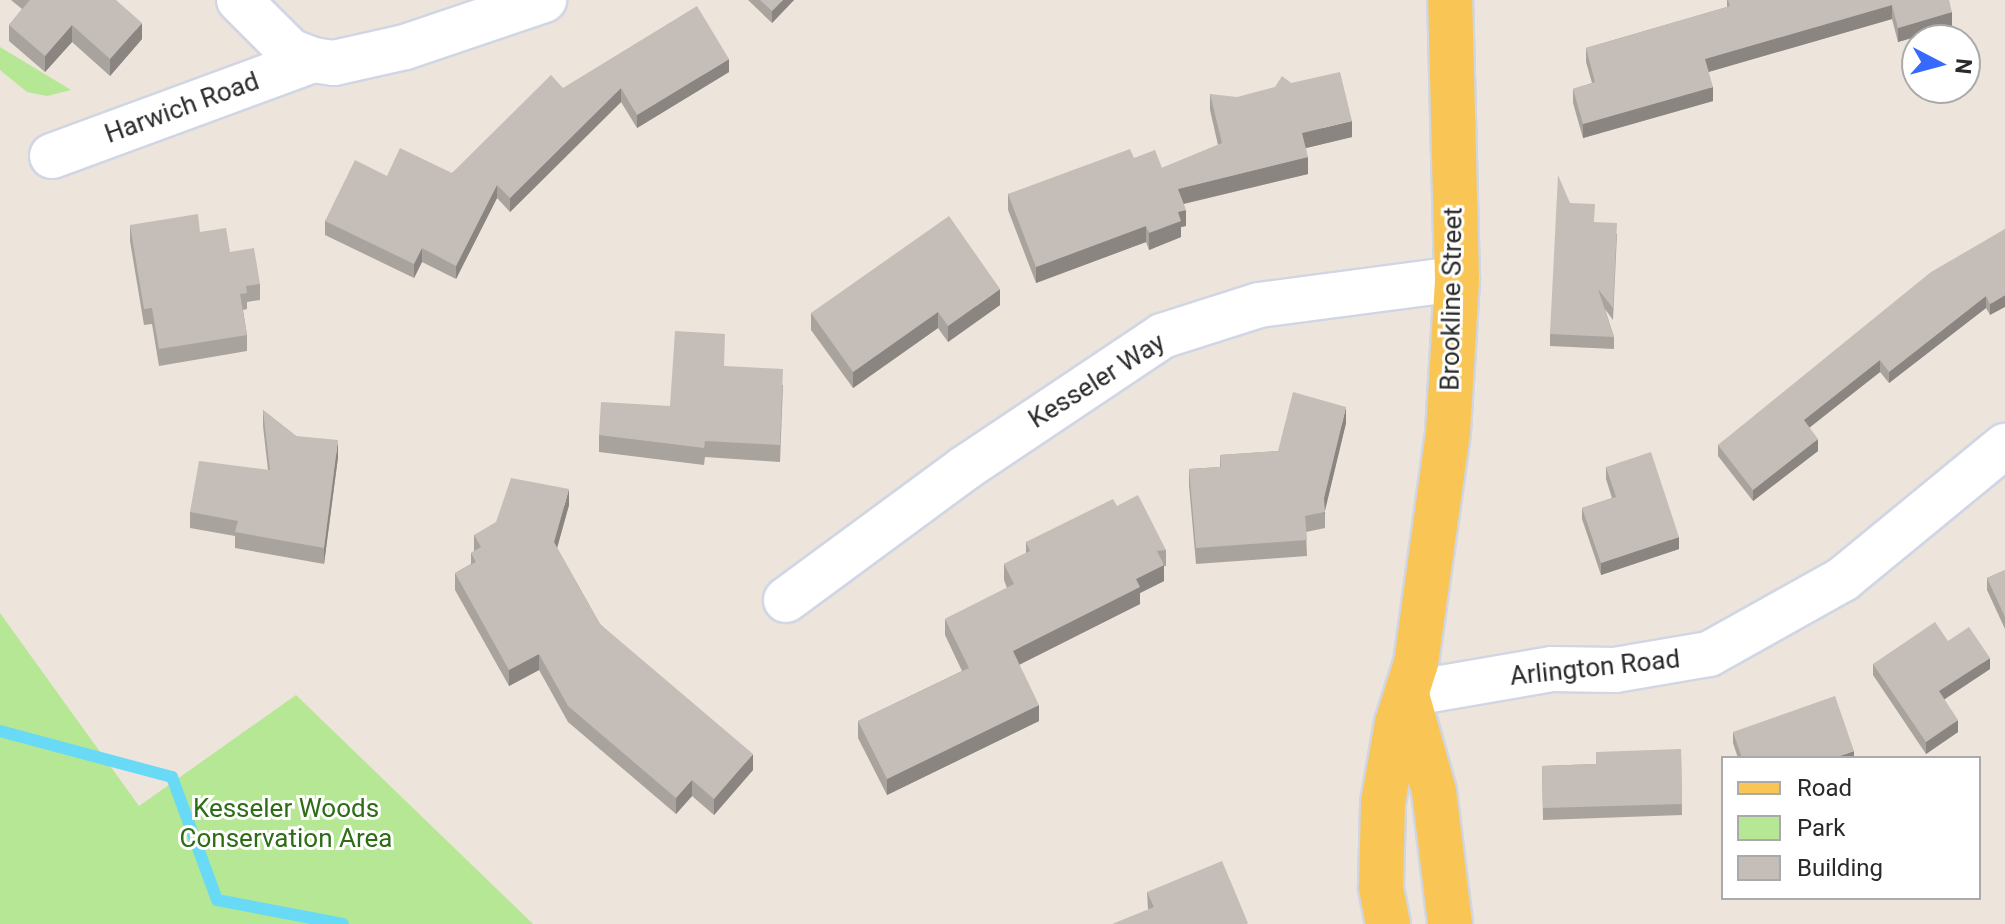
<!DOCTYPE html>
<html>
<head>
<meta charset="utf-8">
<style>
  body { margin:0 }
  #map { position:relative; width:2005px; height:924px; overflow:hidden; background:#ede4db; font-family:Roboto,sans-serif }
  div>[style] { position:absolute }
  [style*='--x'] { left:calc(var(--x)*1px); top:calc(var(--y)*1px); width:calc(var(--w)*1px); rotate:calc(var(--a)*1deg) }
  .green>* { inset:0; background:#b6e794 }
  .stream>* { height:12px; margin:-6px; padding:0 6px; transform-origin:6px; border-radius:6px; background:#68daf6 }
  .roads { filter:drop-shadow(2px 0 #d0d6e4) drop-shadow(-2px 0 #d0d6e4) drop-shadow(0 2px #d0d6e4) drop-shadow(0 -2px #d0d6e4) }
  .minor>* { height:44px; margin:-22px; padding:0 22px; transform-origin:22px; border-radius:22px; background:#fff }
  .major>* { height:44px; margin:-22px; padding:0 22px; transform-origin:22px; border-radius:22px; background:#f9c655 }
  .wall>* { inset:0; background:#a9a39e }
  .shaded-wall>* { inset:0; background:#8a8581 }
  .building>* { inset:0; background:#c5beb8 }
  span { translate:-50% -50%; white-space:nowrap; text-align:center; line-height:1.15; -webkit-text-stroke:6px #fff; paint-order:stroke }
  .street-label { font-size:26px; color:#2a2a2a }
  .park-label { font-size:26px; color:#2e6c16 }
  .legend { position:absolute; left:1721px; top:756px; width:260px; height:144px; box-sizing:border-box; background:#fff; border:2px solid #aaa; margin:0; padding:10px 14px; list-style:none; font-size:24px; color:#2a2a2a }
  .legend li { display:flex; align-items:center; gap:16px; height:40px }
  .legend b { width:40px; border:2px solid #aaa }
  .north { position:absolute; left:1901px; top:24px; width:80px; height:80px; box-sizing:border-box; background:#fff; border:2px solid #aaa; border-radius:50%; rotate:96deg; font-size:22px; font-weight:700; line-height:32px; text-align:center; color:#2a2a2a }
  .north::after { content:''; display:block; margin:auto; width:28px; height:36px; background:#366aff; clip-path:polygon(50% 0,100% 100%,50% 72%,0 100%) }
</style>
</head>
<body>
<div id="map">
  <div class="green">
    <div style="clip-path:polygon(0 47px,71px 90px,47px 96px,27px 92px,0 70px)"></div>
    <div style="clip-path:polygon(0 613px,139px 806px,296px 695px,533px 924px,0 924px)"></div>
  </div>
  <div class="stream">
    <div style="--x:0;--y:731;--w:178;--a:15"></div>
    <div style="--x:172;--y:777;--w:131;--a:69.9"></div>
    <div style="--x:217;--y:900;--w:128;--a:10.8"></div>
  </div>
  <div class="roads">
    <div class="minor">
      <div style="--x:239;--y:0;--w:72;--a:45"></div>
      <div style="--x:290;--y:51;--w:25;--a:21"></div>
      <div style="--x:52;--y:156;--w:278;--a:-20.2"></div>
      <div style="--x:313;--y:60;--w:21;--a:8"></div>
      <div style="--x:334;--y:63;--w:73;--a:-12.7"></div>
      <div style="--x:405;--y:47;--w:147;--a:-18.7"></div>
      <div style="--x:786;--y:600;--w:222;--a:-36.4"></div>
      <div style="--x:965;--y:468;--w:237;--a:-33.8"></div>
      <div style="--x:1162;--y:336;--w:102;--a:-17.7"></div>
      <div style="--x:1259;--y:305;--w:200;--a:-7.5"></div>
      <div style="--x:1407;--y:694;--w:147;--a:-9.8"></div>
      <div style="--x:1552;--y:669;--w:63;--a:0.9"></div>
      <div style="--x:1615;--y:670;--w:95;--a:-9.7"></div>
      <div style="--x:1709;--y:654;--w:154;--a:-29.2"></div>
      <div style="--x:1843;--y:579;--w:210;--a:-39.4"></div>
    </div>
    <div class="major">
      <div style="--x:1407;--y:695;--w:100;--a:74.3"></div>
      <div style="--x:1434;--y:791;--w:134;--a:83.1"></div>
      <div style="--x:1388;--y:924;--w:38;--a:-101"></div>
      <div style="--x:1381;--y:887;--w:84;--a:-88.6"></div>
      <div style="--x:1383;--y:803;--w:81;--a:-80.1"></div>
      <div style="--x:1397;--y:723;--w:63;--a:-72.4"></div>
      <div style="--x:1416;--y:663;--w:233;--a:-82.1"></div>
      <div style="--x:1448;--y:432;--w:153;--a:-86.6"></div>
      <div style="--x:1457;--y:279;--w:279;--a:-91.4"></div>
    </div>
  </div>
  <div class="wall">
    <div style="clip-path:polygon(11px 0,116px 0,142px 39px,110px 76px,72px 42px,45px 72px,9px 41px,9px 25px,22px 9px)"></div>
    <div style="clip-path:polygon(748px 0,794px 0,772px 23px)"></div>
    <div style="clip-path:polygon(1727px 0,1949px 0,1952px 26px,1898px 42px,1892px 19px,1708px 72px,1713px 101px,1583px 138px,1573px 103px,1573px 89px,1592px 83px,1586px 62px,1586px 48px,1727px 7px)"></div>
    <div style="clip-path:polygon(729px 72px,637px 128px,621px 102px,510px 212px,497px 198px,456px 279px,422px 262px,414px 278px,325px 235px,325px 221px,387px 176px,452px 173px,563px 88px)"></div>
    <div style="clip-path:polygon(1210px 94px,1352px 137px,1306px 148px,1308px 174px,1184px 204px,1186px 226px,1181px 227px,1181px 237px,1149px 250px,1146px 242px,1036px 283px,1008px 210px,1008px 194px,1134px 158px,1162px 168px,1218px 145px,1210px 110px)"></div>
    <div style="clip-path:polygon(1570px 203px,1594px 222px,1617px 234px,1613px 320px,1605px 309px,1614px 337px,1614px 349px,1550px 346px,1550px 334px)"></div>
    <div style="clip-path:polygon(130px 225px,200px 232px,230px 252px,260px 284px,260px 300px,247px 302px,247px 309px,243px 310px,247px 335px,247px 351px,159px 366px,152px 324px,144px 325px,130px 241px)"></div>
    <div style="clip-path:polygon(2005px 229px,1990px 315px,1986px 308px,1889px 383px,1880px 372px,1809px 427px,1818px 451px,1753px 501px,1718px 456px,1718px 445px)"></div>
    <div style="clip-path:polygon(1000px 305px,948px 342px,938px 328px,853px 388px,811px 330px,811px 313px)"></div>
    <div style="clip-path:polygon(725px 366px,783px 385px,780px 462px,705px 457px,704px 465px,599px 452px,599px 435px,670px 406px)"></div>
    <div style="clip-path:polygon(263px 410px,296px 436px,338px 457px,324px 564px,235px 548px,235px 536px,190px 528px,190px 512px,268px 470px,263px 426px)"></div>
    <div style="clip-path:polygon(1346px 423px,1325px 509px,1325px 528px,1306px 532px,1307px 556px,1196px 564px,1189px 485px,1189px 469px,1220px 467px,1220px 455px,1278px 451px)"></div>
    <div style="clip-path:polygon(1606px 467px,1679px 549px,1601px 575px,1582px 519px,1582px 508px,1612px 498px,1606px 479px)"></div>
    <div style="clip-path:polygon(569px 505px,557px 548px,600px 624px,753px 770px,714px 815px,692px 796px,676px 814px,568px 722px,539px 670px,509px 686px,455px 590px,455px 573px,471px 564px,471px 553px,474px 551px,474px 535px)"></div>
    <div style="clip-path:polygon(1117px 506px,1166px 550px,1166px 566px,1164px 566px,1164px 581px,1140px 593px,1140px 604px,1019px 664px,1039px 721px,887px 795px,858px 738px,858px 721px,962px 671px,945px 635px,945px 619px,1007px 588px,1004px 580px,1004px 564px,1026px 553px,1026px 542px)"></div>
    <div style="clip-path:polygon(2005px 570px,2005px 629px,1987px 590px,1987px 578px)"></div>
    <div style="clip-path:polygon(1948px 641px,1990px 669px,1944px 699px,1958px 732px,1926px 754px,1873px 675px,1873px 664px)"></div>
    <div style="clip-path:polygon(1733px 732px,1854px 758px,1738px 758px,1733px 743px)"></div>
    <div style="clip-path:polygon(1681px 749px,1682px 815px,1543px 820px,1542px 766px,1596px 764px)"></div>
    <div style="clip-path:polygon(1147px 892px,1248px 924px,1148px 909px)"></div>
  </div>
  <div class="shaded-wall">
    <div style="clip-path:polygon(783px 0,794px 0,772px 23px,772px 11px)"></div>
    <div style="clip-path:polygon(1892px 5px,1892px 19px,1705px 73px,1705px 59px)"></div>
    <div style="clip-path:polygon(1952px 12px,1952px 26px,1898px 42px,1898px 28px)"></div>
    <div style="clip-path:polygon(142px 23px,142px 39px,110px 76px,110px 59px)"></div>
    <div style="clip-path:polygon(72px 25px,72px 42px,45px 72px,45px 56px)"></div>
    <div style="clip-path:polygon(729px 59px,729px 72px,637px 128px,637px 115px)"></div>
    <div style="clip-path:polygon(1713px 87px,1713px 101px,1583px 138px,1583px 124px)"></div>
    <div style="clip-path:polygon(621px 88px,621px 102px,510px 212px,510px 198px)"></div>
    <div style="clip-path:polygon(1352px 121px,1352px 137px,1302px 149px,1302px 133px)"></div>
    <div style="clip-path:polygon(1308px 157px,1308px 174px,1178px 205px,1178px 189px)"></div>
    <div style="clip-path:polygon(497px 185px,497px 198px,456px 279px,456px 266px)"></div>
    <div style="clip-path:polygon(1186px 210px,1186px 226px,1181px 227px,1181px 237px,1149px 250px,1149px 233px,1178px 212px)"></div>
    <div style="clip-path:polygon(1146px 226px,1146px 242px,1036px 283px,1036px 267px)"></div>
    <div style="clip-path:polygon(422px 248px,422px 262px,414px 278px,414px 264px)"></div>
    <div style="clip-path:polygon(1000px 289px,1000px 305px,948px 342px,948px 326px)"></div>
    <div style="clip-path:polygon(2005px 295px,2005px 307px,1990px 315px,1990px 304px)"></div>
    <div style="clip-path:polygon(1986px 296px,1986px 308px,1889px 383px,1889px 372px)"></div>
    <div style="clip-path:polygon(938px 312px,938px 328px,853px 388px,853px 372px)"></div>
    <div style="clip-path:polygon(1880px 360px,1880px 372px,1804px 432px,1804px 420px)"></div>
    <div style="clip-path:polygon(1346px 407px,1346px 423px,1324px 515px,1324px 498px)"></div>
    <div style="clip-path:polygon(1818px 439px,1818px 451px,1753px 501px,1753px 490px)"></div>
    <div style="clip-path:polygon(338px 440px,338px 457px,324px 564px,324px 548px)"></div>
    <div style="clip-path:polygon(569px 489px,569px 505px,554px 559px,554px 542px)"></div>
    <div style="clip-path:polygon(1679px 537px,1679px 549px,1601px 575px,1601px 563px)"></div>
    <div style="clip-path:polygon(1164px 565px,1164px 581px,1140px 593px,1140px 604px,1013px 668px,1013px 651px,1136px 579px)"></div>
    <div style="clip-path:polygon(539px 654px,539px 670px,509px 686px,509px 670px)"></div>
    <div style="clip-path:polygon(1990px 658px,1990px 669px,1939px 703px,1939px 691px)"></div>
    <div style="clip-path:polygon(1039px 705px,1039px 721px,887px 795px,887px 779px)"></div>
    <div style="clip-path:polygon(1958px 720px,1958px 732px,1926px 754px,1926px 742px)"></div>
    <div style="clip-path:polygon(1854px 751px,1854px 758px,1834px 758px)"></div>
    <div style="clip-path:polygon(753px 754px,753px 770px,714px 815px,714px 799px)"></div>
    <div style="clip-path:polygon(692px 780px,692px 796px,676px 814px,676px 798px)"></div>
  </div>
  <div class="building">
    <div style="clip-path:polygon(30px 0,116px 0,142px 23px,110px 59px,72px 25px,45px 56px,9px 25px)"></div>
    <div style="clip-path:polygon(760px 0,783px 0,772px 11px)"></div>
    <div style="clip-path:polygon(1728px 0,1949px 0,1952px 12px,1898px 28px,1892px 5px,1705px 59px,1713px 87px,1583px 124px,1573px 89px,1595px 82px,1586px 48px,1730px 6px)"></div>
    <div style="clip-path:polygon(697px 6px,729px 59px,637px 115px,621px 88px,510px 198px,497px 185px,456px 266px,422px 248px,414px 264px,325px 221px,355px 160px,387px 176px,400px 148px,452px 173px,551px 75px,563px 88px)"></div>
    <div style="clip-path:polygon(1340px 72px,1352px 121px,1302px 133px,1308px 157px,1178px 189px,1186px 210px,1178px 212px,1181px 221px,1149px 233px,1146px 226px,1036px 267px,1008px 194px,1130px 149px,1134px 158px,1155px 150px,1162px 168px,1222px 143px,1210px 94px,1237px 97px,1275px 87px,1282px 76px,1291px 83px)"></div>
    <div style="clip-path:polygon(1558px 175px,1570px 203px,1595px 204px,1594px 222px,1617px 223px,1613px 308px,1598px 289px,1614px 337px,1550px 334px)"></div>
    <div style="clip-path:polygon(198px 214px,200px 232px,226px 228px,230px 252px,254px 248px,260px 284px,246px 286px,247px 293px,240px 294px,247px 335px,159px 349px,152px 308px,144px 309px,130px 225px)"></div>
    <div style="clip-path:polygon(949px 216px,1000px 289px,948px 326px,938px 312px,853px 372px,811px 313px)"></div>
    <div style="clip-path:polygon(2005px 229px,2005px 295px,1990px 304px,1986px 296px,1889px 372px,1880px 360px,1804px 420px,1818px 439px,1753px 490px,1718px 445px,1931px 272px)"></div>
    <div style="clip-path:polygon(675px 331px,725px 334px,724px 366px,783px 369px,780px 445px,705px 441px,704px 448px,599px 435px,601px 402px,670px 406px)"></div>
    <div style="clip-path:polygon(1293px 392px,1346px 407px,1324px 498px,1325px 512px,1305px 516px,1307px 540px,1196px 548px,1189px 469px,1221px 467px,1220px 455px,1278px 451px)"></div>
    <div style="clip-path:polygon(263px 410px,296px 436px,338px 440px,324px 548px,235px 532px,238px 521px,190px 512px,199px 461px,270px 470px)"></div>
    <div style="clip-path:polygon(1651px 452px,1679px 537px,1601px 563px,1582px 508px,1616px 497px,1606px 467px)"></div>
    <div style="clip-path:polygon(511px 478px,569px 489px,554px 542px,600px 624px,753px 754px,714px 799px,692px 780px,676px 798px,568px 706px,539px 654px,509px 670px,455px 573px,476px 562px,471px 553px,481px 547px,474px 535px,496px 522px)"></div>
    <div style="clip-path:polygon(1138px 495px,1166px 550px,1157px 551px,1164px 565px,1136px 579px,1140px 587px,1013px 651px,1039px 705px,887px 779px,858px 721px,969px 668px,945px 619px,1014px 584px,1004px 564px,1030px 551px,1026px 542px,1113px 499px,1117px 506px)"></div>
    <div style="clip-path:polygon(2005px 570px,2005px 617px,1987px 578px)"></div>
    <div style="clip-path:polygon(1935px 622px,1948px 641px,1969px 627px,1990px 658px,1939px 691px,1958px 720px,1926px 742px,1873px 664px)"></div>
    <div style="clip-path:polygon(1835px 696px,1854px 751px,1834px 758px,1742px 758px,1733px 732px)"></div>
    <div style="clip-path:polygon(1681px 749px,1682px 804px,1543px 808px,1542px 766px,1596px 764px,1596px 752px)"></div>
    <div style="clip-path:polygon(1222px 861px,1248px 923px,1246px 924px,1112px 924px,1154px 907px,1147px 892px)"></div>
  </div>
  <div class="street-label">
    <span style="left:182px;top:108px;rotate:-20deg">Harwich Road</span>
    <span style="left:1452px;top:299px;rotate:-89deg">Brookline Street</span>
    <span style="left:1097px;top:381px;rotate:-32deg">Kesseler Way</span>
    <span style="left:1595px;top:668px;rotate:-6deg">Arlington Road</span>
  </div>
  <div class="park-label">
    <span style="left:286px;top:824px">Kesseler Woods<br>Conservation Area</span>
  </div>
  <ul class="legend">
  <li><b style="height:10px;background:#f9c655"></b>Road</li>
  <li><b style="height:22px;background:#b6e794"></b>Park</li>
  <li><b style="height:22px;background:#c5beb8"></b>Building</li>
  </ul>
  <div class="north">N</div>
</div>
</body>
</html>
